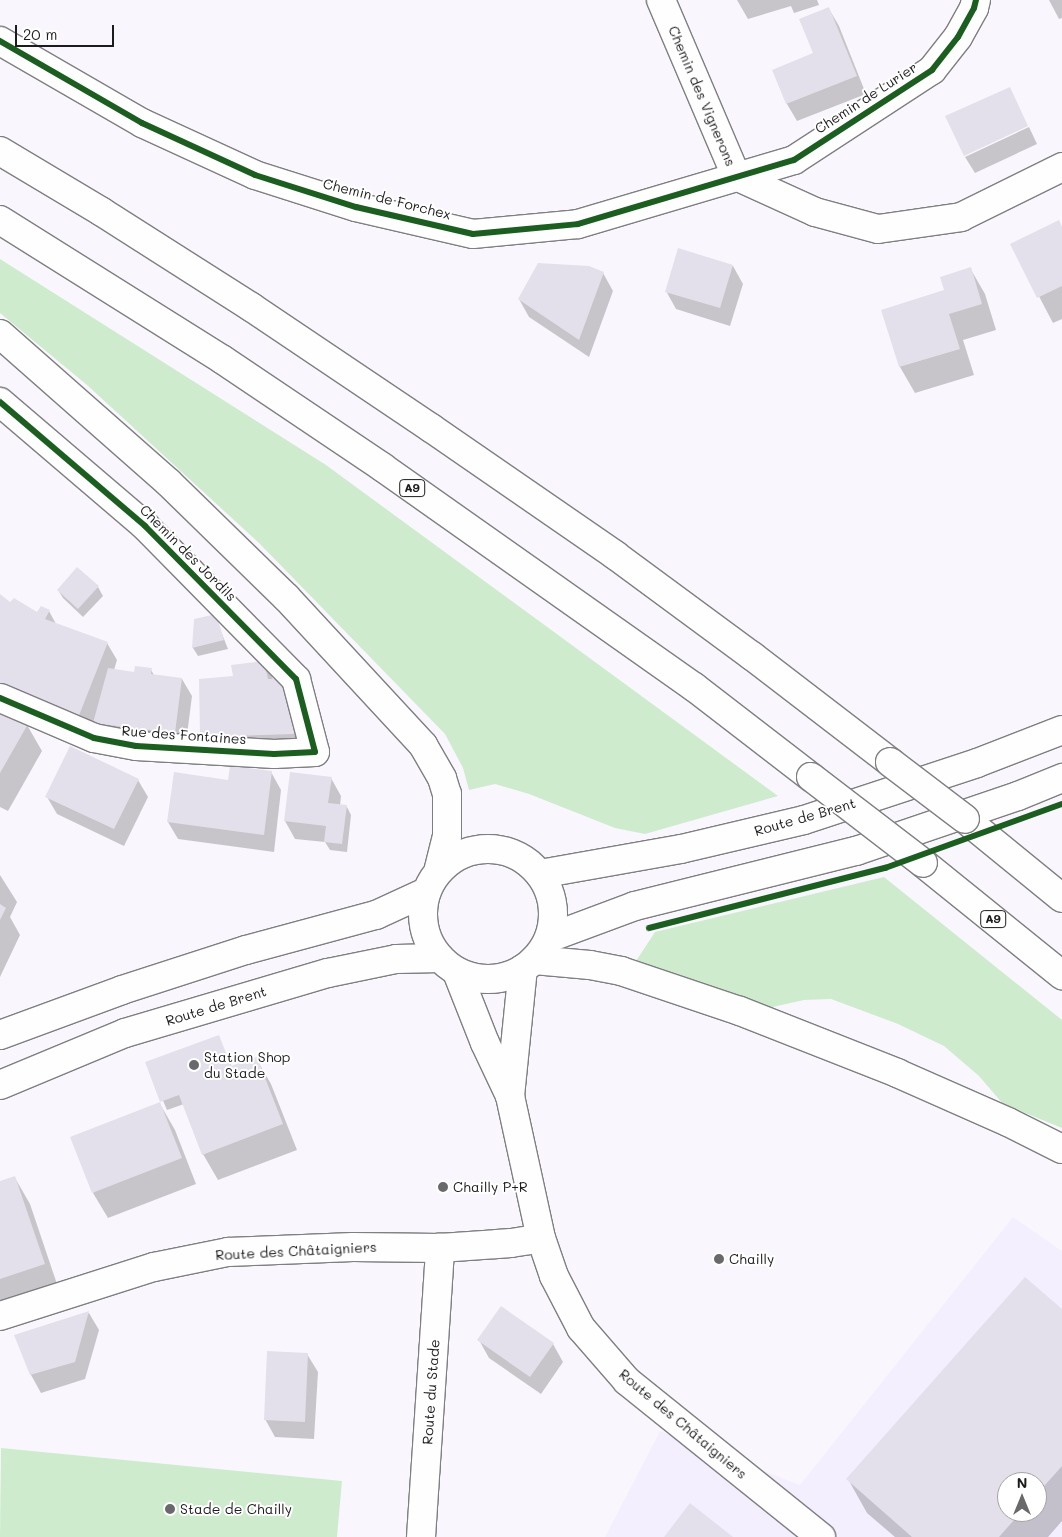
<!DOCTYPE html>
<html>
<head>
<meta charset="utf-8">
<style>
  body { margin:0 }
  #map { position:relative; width:1062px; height:1537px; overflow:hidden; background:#f9f7fd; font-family:Mali,sans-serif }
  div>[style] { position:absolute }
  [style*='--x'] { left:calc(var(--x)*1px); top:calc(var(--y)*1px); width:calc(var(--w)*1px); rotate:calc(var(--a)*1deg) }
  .built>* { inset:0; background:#f4effe }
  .green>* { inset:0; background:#ceeccd }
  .shadow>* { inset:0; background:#0003 }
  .building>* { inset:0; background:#e3e0eb }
  .roads { filter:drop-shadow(1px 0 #7f7f81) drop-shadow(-1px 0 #7f7f81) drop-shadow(0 1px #7f7f81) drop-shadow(0 -1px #7f7f81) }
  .minor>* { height:28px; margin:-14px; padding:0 14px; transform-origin:14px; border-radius:14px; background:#fefeff }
  .major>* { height:28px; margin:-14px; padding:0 14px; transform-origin:14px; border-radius:14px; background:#fefeff }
  .major>.ring { margin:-14px; padding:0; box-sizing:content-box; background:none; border:28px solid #fefeff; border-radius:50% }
  .highway>* { height:28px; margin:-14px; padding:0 14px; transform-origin:14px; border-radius:14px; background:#fefeff }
  .bridges { filter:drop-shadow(1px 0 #7f7f81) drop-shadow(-1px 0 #7f7f81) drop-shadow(0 1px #7f7f81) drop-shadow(0 -1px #7f7f81) }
  .highway-bridge>* { height:28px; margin:-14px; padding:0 14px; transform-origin:14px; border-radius:14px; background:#fefeff }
  .cycleway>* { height:6px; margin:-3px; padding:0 3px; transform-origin:3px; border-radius:3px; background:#1b5e20 }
  .dots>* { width:14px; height:14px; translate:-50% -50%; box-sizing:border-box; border:2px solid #fff; border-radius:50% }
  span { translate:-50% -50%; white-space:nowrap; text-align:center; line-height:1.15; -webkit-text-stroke:4px #fff; paint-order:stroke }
  .shield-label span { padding:1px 4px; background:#fff; border:1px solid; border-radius:4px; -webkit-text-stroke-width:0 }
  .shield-label { font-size:12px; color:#1c1c1c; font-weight:700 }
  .street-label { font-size:14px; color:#1c1c1c }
  .poi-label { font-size:14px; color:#1c1c1c }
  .left { translate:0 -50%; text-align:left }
  .north { position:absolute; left:997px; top:1472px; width:50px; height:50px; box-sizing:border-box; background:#fff; border:1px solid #a4a4a4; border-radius:50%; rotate:0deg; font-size:14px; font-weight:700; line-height:20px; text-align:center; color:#1c1c1c }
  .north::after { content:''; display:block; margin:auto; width:18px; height:22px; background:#69696b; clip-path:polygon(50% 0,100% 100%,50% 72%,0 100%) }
  .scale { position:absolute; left:15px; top:25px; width:99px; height:22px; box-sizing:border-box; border:2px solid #1c1c1c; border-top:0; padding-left:6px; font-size:15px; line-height:18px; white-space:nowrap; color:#1c1c1c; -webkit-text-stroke:4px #fff; paint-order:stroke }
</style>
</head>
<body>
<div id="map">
  <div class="built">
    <div style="clip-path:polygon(evenodd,1013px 1217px,1062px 1251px,1062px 1537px,605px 1537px,660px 1431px,800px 1485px,1013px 1217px,1007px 1482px,1037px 1482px,1037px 1512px,1007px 1512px,1007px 1482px)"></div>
  </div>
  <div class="green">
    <div style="clip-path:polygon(0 259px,326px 465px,778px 796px,645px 834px,615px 828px,529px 794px,495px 784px,469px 790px,463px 768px,445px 734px,259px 543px,87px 385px,0 313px)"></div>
    <div style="clip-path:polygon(884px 877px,1062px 1020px,1062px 1128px,1003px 1104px,979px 1076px,944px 1046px,898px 1024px,831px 999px,804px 1000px,768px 1008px,636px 961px,655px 932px)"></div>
    <div style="clip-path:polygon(1px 1448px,342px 1481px,337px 1537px,0 1537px)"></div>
  </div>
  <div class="shadow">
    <div style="clip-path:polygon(737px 0,817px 0,819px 5px,794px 13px,791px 6px,748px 19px)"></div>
    <div style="clip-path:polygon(1049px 0,1062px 0,1062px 18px,1059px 19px)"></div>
    <div style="clip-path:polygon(829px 9px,839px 26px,866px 94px,797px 121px,787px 104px,774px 71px,815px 54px)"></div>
    <div style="clip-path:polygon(1029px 127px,1037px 144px,975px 173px,965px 157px)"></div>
    <div style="clip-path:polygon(1062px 228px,1062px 319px,1053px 323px,1012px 245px)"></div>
    <div style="clip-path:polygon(733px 266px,743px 284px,730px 326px,676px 309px,666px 291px)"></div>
    <div style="clip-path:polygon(970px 268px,985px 294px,996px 330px,963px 340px,974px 375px,915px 393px,900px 367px,883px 311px,946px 291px)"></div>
    <div style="clip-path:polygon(603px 273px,613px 291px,589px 357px,529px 317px,519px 299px)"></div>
    <div style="clip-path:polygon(78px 569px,98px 587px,103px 596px,83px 617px,63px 598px,58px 590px)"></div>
    <div style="clip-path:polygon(0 596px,10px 604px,38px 614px,49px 611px,56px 624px,107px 643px,117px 660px,114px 670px,135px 673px,151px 670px,154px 675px,182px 679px,192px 696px,185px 751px,86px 740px)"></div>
    <div style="clip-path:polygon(215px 616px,228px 649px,198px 656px,193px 648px,195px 620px)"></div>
    <div style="clip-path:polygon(264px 662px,274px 681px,309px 760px,202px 737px)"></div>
    <div style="clip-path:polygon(0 710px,27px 725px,42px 751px,8px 811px,0 807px)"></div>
    <div style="clip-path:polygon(271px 772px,281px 790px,274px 852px,178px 839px,168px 822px,229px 781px)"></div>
    <div style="clip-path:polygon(331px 778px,341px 796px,340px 806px,347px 807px,351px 815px,347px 852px,330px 850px,325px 842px,295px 839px,285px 821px)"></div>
    <div style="clip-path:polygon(138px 780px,148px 797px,124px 846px,57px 814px,47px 797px)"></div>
    <div style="clip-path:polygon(0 875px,17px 902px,10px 917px,20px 935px,0 977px)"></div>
    <div style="clip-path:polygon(218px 1036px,232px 1067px,256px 1058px,271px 1084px,297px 1150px,218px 1180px,203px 1154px,184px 1104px,167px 1110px,147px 1063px)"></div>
    <div style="clip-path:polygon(160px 1104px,175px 1130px,196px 1184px,108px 1218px,93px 1193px)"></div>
    <div style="clip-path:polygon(15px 1178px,30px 1204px,59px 1290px,0 1310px,0 1183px)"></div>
    <div style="clip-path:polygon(evenodd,1062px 1310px,1062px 1521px,1048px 1537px,895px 1537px,867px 1513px,848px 1479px,1062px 1310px,1007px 1482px,1037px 1482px,1037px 1512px,1007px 1512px,1007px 1482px)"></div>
    <div style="clip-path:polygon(89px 1313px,99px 1330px,85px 1379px,41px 1393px,31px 1375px,16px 1336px)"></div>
    <div style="clip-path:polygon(479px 1340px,553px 1344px,563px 1362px,541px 1394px,489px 1358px)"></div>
    <div style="clip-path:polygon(307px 1354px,318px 1372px,314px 1439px,275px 1437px,265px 1419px)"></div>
  </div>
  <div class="building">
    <div style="clip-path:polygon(829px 7px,857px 76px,786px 104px,772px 70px,813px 53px,799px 19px)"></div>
    <div style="clip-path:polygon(1010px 87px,1028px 126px,964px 156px,945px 116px)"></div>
    <div style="clip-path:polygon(1059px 220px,1062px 227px,1062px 286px,1037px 298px,1010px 244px)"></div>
    <div style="clip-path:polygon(678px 248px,733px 265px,720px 308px,665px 292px)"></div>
    <div style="clip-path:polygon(538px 263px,589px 266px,604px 272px,579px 340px,518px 299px)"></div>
    <div style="clip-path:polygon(971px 267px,982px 304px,949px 314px,960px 349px,899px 367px,881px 310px,944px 290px,940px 277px)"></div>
    <div style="clip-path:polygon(77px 567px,99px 586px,78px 609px,57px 590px)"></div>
    <div style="clip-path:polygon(0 594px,10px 602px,14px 598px,37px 612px,41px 606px,50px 610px,45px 619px,108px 642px,76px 723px,0 691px)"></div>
    <div style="clip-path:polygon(216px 614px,224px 640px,192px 648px,194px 619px)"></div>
    <div style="clip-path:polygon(264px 661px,268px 679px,290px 679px,295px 734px,200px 737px,199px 679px,233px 676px,231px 665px)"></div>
    <div style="clip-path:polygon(135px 666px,152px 668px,151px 674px,182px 678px,175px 733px,93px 723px,108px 668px,134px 672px)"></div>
    <div style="clip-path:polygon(0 708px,28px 724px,0 773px)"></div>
    <div style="clip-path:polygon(70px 746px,139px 779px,114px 829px,45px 797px)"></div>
    <div style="clip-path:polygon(230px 766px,272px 771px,264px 835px,167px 822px,174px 772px,228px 780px)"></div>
    <div style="clip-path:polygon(290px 772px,332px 777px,328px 803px,347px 805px,342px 844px,324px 842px,326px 826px,284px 821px)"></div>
    <div style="clip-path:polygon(0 904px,6px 908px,0 920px)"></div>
    <div style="clip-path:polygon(219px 1035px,231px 1066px,257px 1057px,283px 1124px,202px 1155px,179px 1095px,160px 1102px,145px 1062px)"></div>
    <div style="clip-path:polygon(160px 1102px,182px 1158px,92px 1193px,70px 1137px)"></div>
    <div style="clip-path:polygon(15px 1176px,45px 1264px,0 1279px,0 1181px)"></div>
    <div style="clip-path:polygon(1025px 1277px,1062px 1309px,1062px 1466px,1037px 1494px,1037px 1482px,1007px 1482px,1007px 1512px,1021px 1512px,999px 1537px,912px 1537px,846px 1479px)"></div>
    <div style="clip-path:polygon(501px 1306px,554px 1343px,530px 1377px,477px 1340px)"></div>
    <div style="clip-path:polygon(89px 1311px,75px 1362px,30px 1375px,14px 1335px)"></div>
    <div style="clip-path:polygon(267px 1351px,308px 1353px,305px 1422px,264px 1420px)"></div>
    <div style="clip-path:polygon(690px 1503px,733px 1537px,664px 1537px)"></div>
  </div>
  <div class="roads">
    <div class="minor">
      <div style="--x:661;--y:0;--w:191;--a:66.9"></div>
      <div style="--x:736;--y:176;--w:87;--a:24.5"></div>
      <div style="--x:815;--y:212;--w:65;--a:15.1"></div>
      <div style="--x:878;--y:229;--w:84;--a:-8.2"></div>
      <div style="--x:961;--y:217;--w:113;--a:-26.3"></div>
      <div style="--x:0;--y:41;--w:164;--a:30"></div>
      <div style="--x:142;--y:123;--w:124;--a:24.7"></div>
      <div style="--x:255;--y:175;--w:106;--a:17.6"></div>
      <div style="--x:356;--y:207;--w:120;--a:13"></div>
      <div style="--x:473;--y:234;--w:105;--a:-5.4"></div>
      <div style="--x:578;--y:224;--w:225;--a:-16.5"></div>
      <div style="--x:794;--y:160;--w:165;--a:-33.1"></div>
      <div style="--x:932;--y:70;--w:42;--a:-51.8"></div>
      <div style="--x:958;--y:37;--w:33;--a:-61"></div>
      <div style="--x:974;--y:8;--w:8;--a:-76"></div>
      <div style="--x:0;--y:402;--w:191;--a:40.5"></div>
      <div style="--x:145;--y:526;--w:215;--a:45.4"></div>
      <div style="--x:296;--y:679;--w:75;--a:75.4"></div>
      <div style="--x:315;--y:752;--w:41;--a:177.2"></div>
      <div style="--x:274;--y:754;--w:138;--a:-176.7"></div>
      <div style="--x:136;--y:746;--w:43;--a:-169.2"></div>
      <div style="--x:94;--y:738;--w:102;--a:-156.9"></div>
      <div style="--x:457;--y:972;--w:76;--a:68.5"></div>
      <div style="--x:485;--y:1043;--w:59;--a:64.7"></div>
      <div style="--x:510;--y:1096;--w:145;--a:77.7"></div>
      <div style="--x:541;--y:1238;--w:40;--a:71.1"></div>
      <div style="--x:554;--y:1276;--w:59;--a:62.6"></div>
      <div style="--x:581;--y:1328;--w:70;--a:49"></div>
      <div style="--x:627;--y:1381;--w:249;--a:38.8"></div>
      <div style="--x:510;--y:1096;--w:128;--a:-84.2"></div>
      <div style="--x:0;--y:1316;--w:162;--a:-17.7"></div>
      <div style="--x:154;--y:1267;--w:76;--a:-11.5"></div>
      <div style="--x:228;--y:1252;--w:125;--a:-2.3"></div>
      <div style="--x:353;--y:1247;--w:87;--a:0.7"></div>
      <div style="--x:440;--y:1248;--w:71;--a:-4"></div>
      <div style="--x:511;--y:1243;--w:30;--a:-9"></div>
      <div style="--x:421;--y:1537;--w:290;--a:-86.2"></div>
    </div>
    <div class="major">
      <div class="ring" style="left:423px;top:849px;width:102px;height:102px"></div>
      <div style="--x:540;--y:874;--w:143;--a:-10.1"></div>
      <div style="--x:681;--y:849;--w:126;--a:-13.3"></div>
      <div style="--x:804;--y:820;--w:182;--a:-18.2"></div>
      <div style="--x:977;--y:763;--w:91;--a:-21.2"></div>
      <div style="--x:549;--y:938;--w:92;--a:-20.4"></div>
      <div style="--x:635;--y:906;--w:228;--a:-14"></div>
      <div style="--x:856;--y:851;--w:171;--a:-18.8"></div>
      <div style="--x:1018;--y:796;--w:48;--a:-22.2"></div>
      <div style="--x:0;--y:1035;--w:130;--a:-20.2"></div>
      <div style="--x:122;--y:990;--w:130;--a:-17.9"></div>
      <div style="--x:246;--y:950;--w:135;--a:-15.1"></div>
      <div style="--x:376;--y:915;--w:55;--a:-24.7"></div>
      <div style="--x:0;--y:1085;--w:135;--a:-22.6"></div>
      <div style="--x:125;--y:1033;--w:212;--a:-16.5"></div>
      <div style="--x:328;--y:973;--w:69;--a:-11.6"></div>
      <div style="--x:396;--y:959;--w:44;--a:-1.3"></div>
    </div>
    <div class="highway">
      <div style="--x:0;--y:151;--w:119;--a:30.9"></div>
      <div style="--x:102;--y:212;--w:177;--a:32.5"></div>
      <div style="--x:251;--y:307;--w:217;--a:33.9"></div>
      <div style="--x:431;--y:428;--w:224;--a:34.6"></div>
      <div style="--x:615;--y:555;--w:170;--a:36.4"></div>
      <div style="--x:752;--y:656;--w:174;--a:37.5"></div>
      <div style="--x:0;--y:220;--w:263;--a:32.1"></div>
      <div style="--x:223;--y:360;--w:192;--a:33.9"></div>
      <div style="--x:382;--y:467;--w:382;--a:35.2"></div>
      <div style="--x:694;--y:687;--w:148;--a:37.6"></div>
      <div style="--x:0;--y:334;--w:225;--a:41.4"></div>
      <div style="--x:169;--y:483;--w:163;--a:44.3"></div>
      <div style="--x:286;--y:597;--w:202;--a:47.2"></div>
      <div style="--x:423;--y:745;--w:38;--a:60"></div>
      <div style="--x:442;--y:778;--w:17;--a:73"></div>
      <div style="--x:447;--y:794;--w:42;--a:90"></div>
      <div style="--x:447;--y:836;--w:34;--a:104"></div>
      <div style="--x:965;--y:819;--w:125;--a:39.2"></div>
      <div style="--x:923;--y:863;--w:179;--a:38.9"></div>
      <div style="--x:534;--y:960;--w:56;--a:5.1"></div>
      <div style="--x:590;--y:965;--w:32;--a:11"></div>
      <div style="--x:621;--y:971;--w:126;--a:18.6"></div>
      <div style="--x:740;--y:1011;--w:169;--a:21.5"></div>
      <div style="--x:897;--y:1073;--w:121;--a:23.8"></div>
      <div style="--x:1008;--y:1122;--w:60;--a:26.6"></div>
    </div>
  </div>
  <div class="bridges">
    <div class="highway-bridge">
      <div style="--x:890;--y:762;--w:94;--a:37.2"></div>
      <div style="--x:811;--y:777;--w:141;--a:37.5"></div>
    </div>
  </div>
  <div class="cycleway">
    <div style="--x:0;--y:41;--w:164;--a:30"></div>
    <div style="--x:142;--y:123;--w:124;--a:24.7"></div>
    <div style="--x:255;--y:175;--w:106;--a:17.6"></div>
    <div style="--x:356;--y:207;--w:120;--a:13"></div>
    <div style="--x:473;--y:234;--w:105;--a:-5.4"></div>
    <div style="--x:578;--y:224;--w:225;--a:-16.5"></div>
    <div style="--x:794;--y:160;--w:165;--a:-33.1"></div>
    <div style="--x:932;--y:70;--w:42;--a:-51.8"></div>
    <div style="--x:958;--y:37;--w:33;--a:-61"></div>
    <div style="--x:974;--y:8;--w:8;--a:-76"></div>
    <div style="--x:0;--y:402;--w:191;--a:40.5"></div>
    <div style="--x:145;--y:526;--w:215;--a:45.4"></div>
    <div style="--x:296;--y:679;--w:75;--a:75.4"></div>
    <div style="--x:315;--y:752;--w:41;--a:177.2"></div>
    <div style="--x:274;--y:754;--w:138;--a:-176.7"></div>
    <div style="--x:136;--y:746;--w:43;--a:-169.2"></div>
    <div style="--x:94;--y:738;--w:102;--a:-156.9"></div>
    <div style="--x:649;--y:928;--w:244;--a:-14.3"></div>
    <div style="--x:885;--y:868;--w:188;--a:-19.9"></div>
  </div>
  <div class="dots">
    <div style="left:194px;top:1065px;background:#69696b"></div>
    <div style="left:443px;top:1187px;background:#69696b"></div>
    <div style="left:719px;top:1259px;background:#69696b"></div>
    <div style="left:170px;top:1509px;background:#69696b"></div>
  </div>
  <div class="shield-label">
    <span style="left:412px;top:488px">A9</span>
    <span style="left:993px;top:919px">A9</span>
  </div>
  <div class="street-label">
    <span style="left:702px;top:96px;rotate:67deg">Chemin des Vignerons</span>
    <span style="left:866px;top:98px;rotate:-33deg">Chemin de Lurier</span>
    <span style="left:387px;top:199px;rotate:14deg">Chemin de Forchex</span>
    <span style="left:188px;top:553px;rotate:45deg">Chemin des Jordils</span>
    <span style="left:184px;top:735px;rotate:4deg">Rue des Fontaines</span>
    <span style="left:805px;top:817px;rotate:-16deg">Route de Brent</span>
    <span style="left:216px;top:1006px;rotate:-17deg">Route de Brent</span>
    <span style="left:296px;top:1251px;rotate:-3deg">Route des Châtaigniers</span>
    <span style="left:431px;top:1392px;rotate:-86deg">Route du Stade</span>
    <span style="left:683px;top:1424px;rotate:40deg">Route des Châtaigniers</span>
  </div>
  <div class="poi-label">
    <span class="left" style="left:204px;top:1065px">Station Shop<br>du Stade</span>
    <span class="left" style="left:453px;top:1187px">Chailly P+R</span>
    <span class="left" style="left:729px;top:1259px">Chailly</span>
    <span class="left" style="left:180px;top:1509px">Stade de Chailly</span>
  </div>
  <div class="north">N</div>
  <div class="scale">20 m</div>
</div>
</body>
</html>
